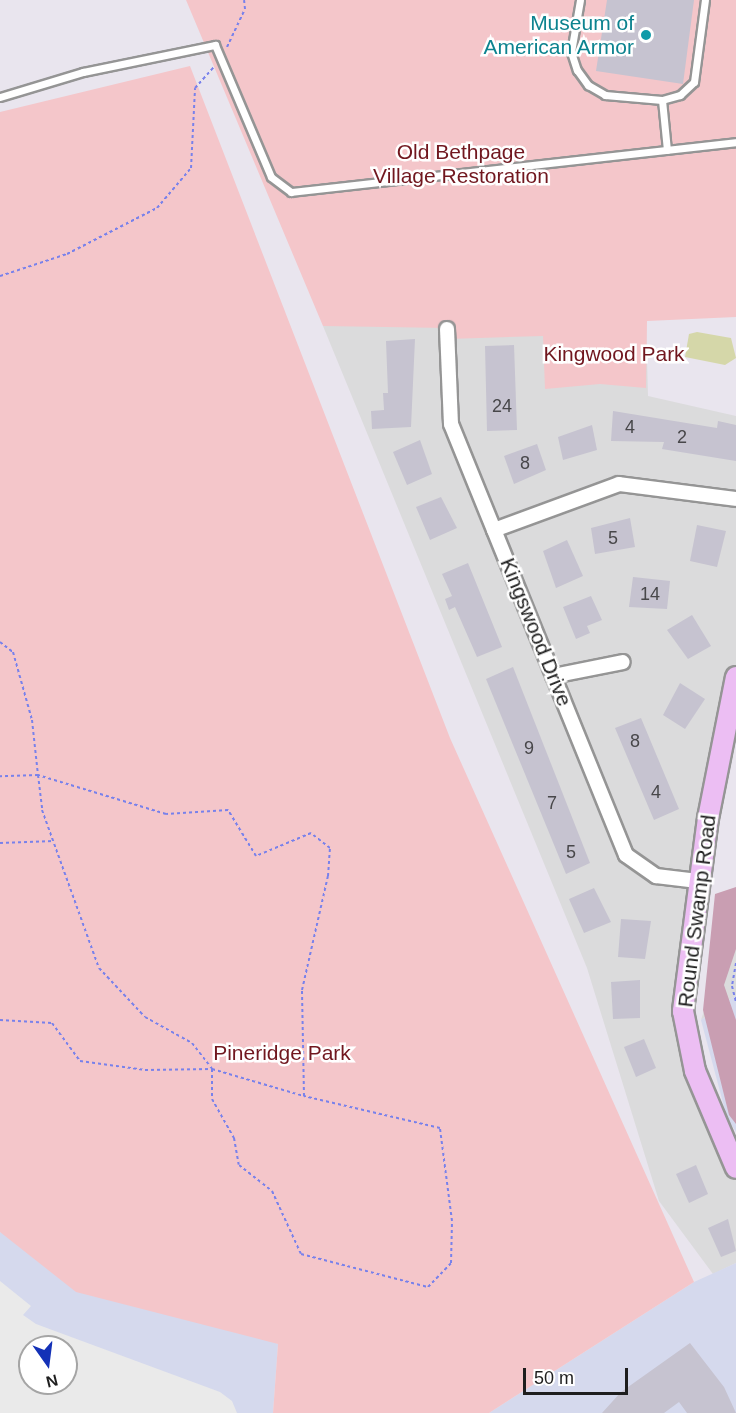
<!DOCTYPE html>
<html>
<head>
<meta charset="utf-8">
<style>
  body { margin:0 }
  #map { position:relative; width:736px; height:1413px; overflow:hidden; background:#e9e5ee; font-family:Arial,sans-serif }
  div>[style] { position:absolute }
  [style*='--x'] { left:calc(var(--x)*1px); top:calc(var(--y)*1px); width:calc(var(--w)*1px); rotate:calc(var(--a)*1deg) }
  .residential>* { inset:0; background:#dbdbdc }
  .commercial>* { inset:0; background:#d5d9ed }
  .forest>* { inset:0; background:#c99eb2 }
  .park>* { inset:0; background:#f4c6ca }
  .parking>* { inset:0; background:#eaeaea }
  .water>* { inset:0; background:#d5d7a9 }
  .building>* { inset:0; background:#c6c3d0 }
  .path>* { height:2px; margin-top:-1px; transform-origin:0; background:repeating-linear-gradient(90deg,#7881eb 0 3px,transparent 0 6px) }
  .roads { filter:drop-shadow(2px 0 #959595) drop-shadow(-2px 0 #959595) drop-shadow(0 2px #959595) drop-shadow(0 -2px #959595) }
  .service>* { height:7px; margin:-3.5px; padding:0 3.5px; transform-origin:3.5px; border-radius:3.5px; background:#fff }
  .minor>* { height:14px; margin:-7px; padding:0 7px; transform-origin:7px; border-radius:7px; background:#fff }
  .secondary>* { height:20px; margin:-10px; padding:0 10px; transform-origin:10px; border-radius:10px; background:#ecbef3 }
  .dots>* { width:16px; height:16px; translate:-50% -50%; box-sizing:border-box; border:3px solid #fff; border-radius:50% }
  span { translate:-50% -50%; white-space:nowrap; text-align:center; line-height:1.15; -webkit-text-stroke:5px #fff; paint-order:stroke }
  .number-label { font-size:18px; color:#48474a }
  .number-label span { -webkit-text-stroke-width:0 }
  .culture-label { font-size:21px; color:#0d838f }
  .right { translate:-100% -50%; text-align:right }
  .park-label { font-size:21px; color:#71171f }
  .street-label { font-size:21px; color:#1e1e1e }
  .north { position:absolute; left:18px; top:1335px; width:60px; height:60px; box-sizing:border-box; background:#fff; border:2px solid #a5a5a5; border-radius:50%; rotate:166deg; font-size:16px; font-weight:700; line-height:24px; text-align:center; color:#1e1e1e }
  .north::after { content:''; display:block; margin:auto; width:21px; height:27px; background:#1431b7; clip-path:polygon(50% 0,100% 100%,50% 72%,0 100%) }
  .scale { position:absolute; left:523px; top:1368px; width:105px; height:27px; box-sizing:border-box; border:3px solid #1e1e1e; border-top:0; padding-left:8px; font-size:18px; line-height:21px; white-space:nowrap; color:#1e1e1e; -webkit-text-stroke:4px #fff; paint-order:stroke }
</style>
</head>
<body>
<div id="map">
  <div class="residential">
    <div style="clip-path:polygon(646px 321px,648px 396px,736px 416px,736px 679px,683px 1011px,736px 1162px,736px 1263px,713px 1274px,659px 1201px,587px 968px,323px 326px)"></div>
    <div style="clip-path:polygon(736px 902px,736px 995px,701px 1020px,730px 930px)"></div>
  </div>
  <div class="commercial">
    <div style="clip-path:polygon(736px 995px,736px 1132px,727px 1118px,701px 1020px)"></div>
    <div style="clip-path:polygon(evenodd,0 1232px,278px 1344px,273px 1413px,0 1413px,0 1232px,30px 1347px,66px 1347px,66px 1383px,30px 1383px,30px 1347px)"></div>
    <div style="clip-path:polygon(736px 1263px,736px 1413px,489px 1413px,694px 1282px)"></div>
  </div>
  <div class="forest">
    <div style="clip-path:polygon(736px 887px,736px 949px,724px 985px,736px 1020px,736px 1124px,729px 1115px,703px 1010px,715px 894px)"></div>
  </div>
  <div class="park">
    <div style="clip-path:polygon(186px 0,736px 0,736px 317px,647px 321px,646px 388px,600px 384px,545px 389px,543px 336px,448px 339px,447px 328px,323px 326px)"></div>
    <div style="clip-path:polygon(190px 66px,450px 738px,694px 1282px,489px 1413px,273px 1413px,278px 1344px,76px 1292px,0 1232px,0 112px)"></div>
  </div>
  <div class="parking">
    <div style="clip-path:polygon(evenodd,0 1281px,31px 1306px,23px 1315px,36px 1324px,220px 1392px,232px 1401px,237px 1413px,0 1413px,0 1281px,30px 1347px,66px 1347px,66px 1383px,30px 1383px,30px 1347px)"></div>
  </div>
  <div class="water">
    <div style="clip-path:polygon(697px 332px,731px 338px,736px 358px,725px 365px,685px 357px,689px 334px)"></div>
  </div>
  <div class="building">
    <div style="clip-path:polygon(607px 0,694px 0,683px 84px,596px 71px)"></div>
    <div style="clip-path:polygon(415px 339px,411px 427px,372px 429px,371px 411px,384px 410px,383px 393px,388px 393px,386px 341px)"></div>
    <div style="clip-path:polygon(514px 345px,517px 430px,487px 431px,485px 346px)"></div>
    <div style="clip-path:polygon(613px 411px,717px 428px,718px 421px,736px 425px,736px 461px,662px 449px,664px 442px,611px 441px)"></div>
    <div style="clip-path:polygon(592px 425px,597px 450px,563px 460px,558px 437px)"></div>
    <div style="clip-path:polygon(420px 440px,432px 474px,407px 485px,393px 452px)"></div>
    <div style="clip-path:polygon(537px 444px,546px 470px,514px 484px,504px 456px)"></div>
    <div style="clip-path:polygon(441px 497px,457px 528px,430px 540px,416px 507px)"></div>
    <div style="clip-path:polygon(630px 518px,635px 547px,595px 554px,591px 528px)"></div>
    <div style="clip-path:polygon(697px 525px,726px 531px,717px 567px,690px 561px)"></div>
    <div style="clip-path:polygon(567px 540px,583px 576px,556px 588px,543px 551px)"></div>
    <div style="clip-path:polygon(468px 563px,502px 647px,477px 657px,455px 607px,449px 610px,445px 599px,452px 596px,442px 574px)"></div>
    <div style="clip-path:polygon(633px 577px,670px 581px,667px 609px,629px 607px)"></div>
    <div style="clip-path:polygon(591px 596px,602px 620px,587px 626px,590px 633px,576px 639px,563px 607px)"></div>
    <div style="clip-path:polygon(692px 615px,711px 646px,688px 659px,667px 630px)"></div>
    <div style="clip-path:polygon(513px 667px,590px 863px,566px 874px,486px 679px)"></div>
    <div style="clip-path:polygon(680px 683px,705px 699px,685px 729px,663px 715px)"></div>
    <div style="clip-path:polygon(641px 718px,679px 809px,654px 820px,615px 728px)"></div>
    <div style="clip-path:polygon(594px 888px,611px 922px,584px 933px,569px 899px)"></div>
    <div style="clip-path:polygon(621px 919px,651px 921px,645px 959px,618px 957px)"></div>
    <div style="clip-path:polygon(640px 980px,640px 1018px,613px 1019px,611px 982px)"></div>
    <div style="clip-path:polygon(644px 1039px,656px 1068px,636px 1077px,624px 1047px)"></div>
    <div style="clip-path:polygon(696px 1165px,708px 1194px,689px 1203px,676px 1174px)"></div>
    <div style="clip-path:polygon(728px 1219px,736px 1251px,721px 1257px,708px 1228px)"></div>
    <div style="clip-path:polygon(690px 1343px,724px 1387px,736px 1413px,687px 1413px,679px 1402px,664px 1413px,602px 1413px,621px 1392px)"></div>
  </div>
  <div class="path">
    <div style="--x:227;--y:47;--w:42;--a:-64.7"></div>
    <div style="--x:245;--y:9;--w:9;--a:-96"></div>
    <div style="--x:0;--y:276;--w:71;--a:-18.2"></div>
    <div style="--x:67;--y:254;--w:101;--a:-27.1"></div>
    <div style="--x:157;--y:208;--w:52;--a:-49.6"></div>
    <div style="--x:191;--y:168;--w:80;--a:-87.1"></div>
    <div style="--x:195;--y:88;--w:28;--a:-48"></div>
    <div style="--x:0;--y:642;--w:16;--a:38"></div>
    <div style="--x:13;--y:652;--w:71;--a:74.4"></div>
    <div style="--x:32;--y:720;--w:55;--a:83.8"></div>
    <div style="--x:38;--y:775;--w:35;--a:83"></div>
    <div style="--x:42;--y:810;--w:168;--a:70.2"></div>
    <div style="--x:99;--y:968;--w:67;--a:46.8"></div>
    <div style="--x:145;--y:1017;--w:54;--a:29"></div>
    <div style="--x:192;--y:1043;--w:33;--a:52"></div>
    <div style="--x:212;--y:1069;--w:30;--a:90"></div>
    <div style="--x:212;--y:1099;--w:45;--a:60.6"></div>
    <div style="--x:234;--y:1138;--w:27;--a:80"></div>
    <div style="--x:239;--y:1165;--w:42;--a:38.2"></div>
    <div style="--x:272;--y:1191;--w:69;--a:65.3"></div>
    <div style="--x:301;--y:1254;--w:131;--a:14.6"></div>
    <div style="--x:428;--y:1287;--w:33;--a:-46"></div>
    <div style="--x:451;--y:1263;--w:42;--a:-88.6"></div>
    <div style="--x:452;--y:1221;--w:94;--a:-97.4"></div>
    <div style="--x:440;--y:1128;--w:140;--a:-166.8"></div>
    <div style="--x:304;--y:1096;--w:106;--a:-91.1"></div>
    <div style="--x:302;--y:990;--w:117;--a:-77.2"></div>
    <div style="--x:328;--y:876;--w:28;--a:-86"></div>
    <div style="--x:330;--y:848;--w:24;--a:-142"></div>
    <div style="--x:311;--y:833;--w:60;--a:157.3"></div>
    <div style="--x:256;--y:856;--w:54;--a:-121.3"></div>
    <div style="--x:228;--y:810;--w:62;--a:176.3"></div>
    <div style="--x:166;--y:814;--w:134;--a:-163.1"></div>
    <div style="--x:38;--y:775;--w:38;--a:178"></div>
    <div style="--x:0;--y:843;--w:54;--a:-2.1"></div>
    <div style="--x:736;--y:963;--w:23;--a:100"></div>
    <div style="--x:732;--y:986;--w:16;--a:76"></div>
    <div style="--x:0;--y:1020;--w:52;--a:3.3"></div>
    <div style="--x:52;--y:1023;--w:47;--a:53.6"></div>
    <div style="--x:80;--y:1061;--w:66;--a:7.9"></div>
    <div style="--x:145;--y:1070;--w:67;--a:-0.9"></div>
    <div style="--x:212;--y:1069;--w:96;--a:16.4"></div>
  </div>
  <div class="roads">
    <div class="service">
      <div style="--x:580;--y:0;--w:53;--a:99.8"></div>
      <div style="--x:571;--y:52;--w:19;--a:72"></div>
      <div style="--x:577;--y:70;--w:19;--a:54"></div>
      <div style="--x:588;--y:85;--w:20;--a:30"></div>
      <div style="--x:605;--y:95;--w:57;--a:5"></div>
      <div style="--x:662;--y:100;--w:50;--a:84.3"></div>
      <div style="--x:0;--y:97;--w:87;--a:-16.8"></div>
      <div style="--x:83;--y:72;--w:135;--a:-11.6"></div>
      <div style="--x:215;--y:45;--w:143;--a:67"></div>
      <div style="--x:271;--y:177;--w:25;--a:37"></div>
      <div style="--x:291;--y:192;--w:448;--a:-6.4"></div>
      <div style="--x:662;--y:100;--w:19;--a:-16"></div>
      <div style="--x:680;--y:95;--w:19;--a:-43"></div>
      <div style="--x:694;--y:82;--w:83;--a:-82.4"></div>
    </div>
    <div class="minor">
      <div style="--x:447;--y:329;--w:95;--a:87.6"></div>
      <div style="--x:451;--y:424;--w:465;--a:67.9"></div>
      <div style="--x:626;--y:855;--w:37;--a:35"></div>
      <div style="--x:656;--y:876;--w:42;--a:6.8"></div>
      <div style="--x:494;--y:530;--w:133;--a:-20.2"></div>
      <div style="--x:619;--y:484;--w:118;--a:7.3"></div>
      <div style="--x:553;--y:676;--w:71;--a:-11.3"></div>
    </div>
    <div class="secondary">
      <div style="--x:736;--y:677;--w:144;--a:101.2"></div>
      <div style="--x:708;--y:818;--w:195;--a:97.4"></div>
      <div style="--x:683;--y:1011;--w:61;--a:78.7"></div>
      <div style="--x:695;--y:1071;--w:105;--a:67.1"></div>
    </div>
  </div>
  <div class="dots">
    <div style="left:646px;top:35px;background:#0f9aa8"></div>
  </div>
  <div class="number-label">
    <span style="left:502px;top:406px">24</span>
    <span style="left:630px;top:427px">4</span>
    <span style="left:682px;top:437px">2</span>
    <span style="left:525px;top:463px">8</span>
    <span style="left:613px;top:538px">5</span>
    <span style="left:650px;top:594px">14</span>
    <span style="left:635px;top:741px">8</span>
    <span style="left:529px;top:748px">9</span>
    <span style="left:656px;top:792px">4</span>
    <span style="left:552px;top:803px">7</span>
    <span style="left:571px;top:852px">5</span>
  </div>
  <div class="culture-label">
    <span class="right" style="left:634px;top:35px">Museum of<br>American Armor</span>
  </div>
  <div class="park-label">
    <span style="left:461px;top:164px">Old Bethpage<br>Village Restoration</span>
    <span style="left:614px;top:354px">Kingwood Park</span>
    <span style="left:282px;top:1053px">Pineridge Park</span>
  </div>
  <div class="street-label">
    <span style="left:536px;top:632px;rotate:68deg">Kingswood Drive</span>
    <span style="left:697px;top:911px;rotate:-83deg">Round Swamp Road</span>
  </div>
  <div class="north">N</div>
  <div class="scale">50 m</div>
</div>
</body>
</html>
